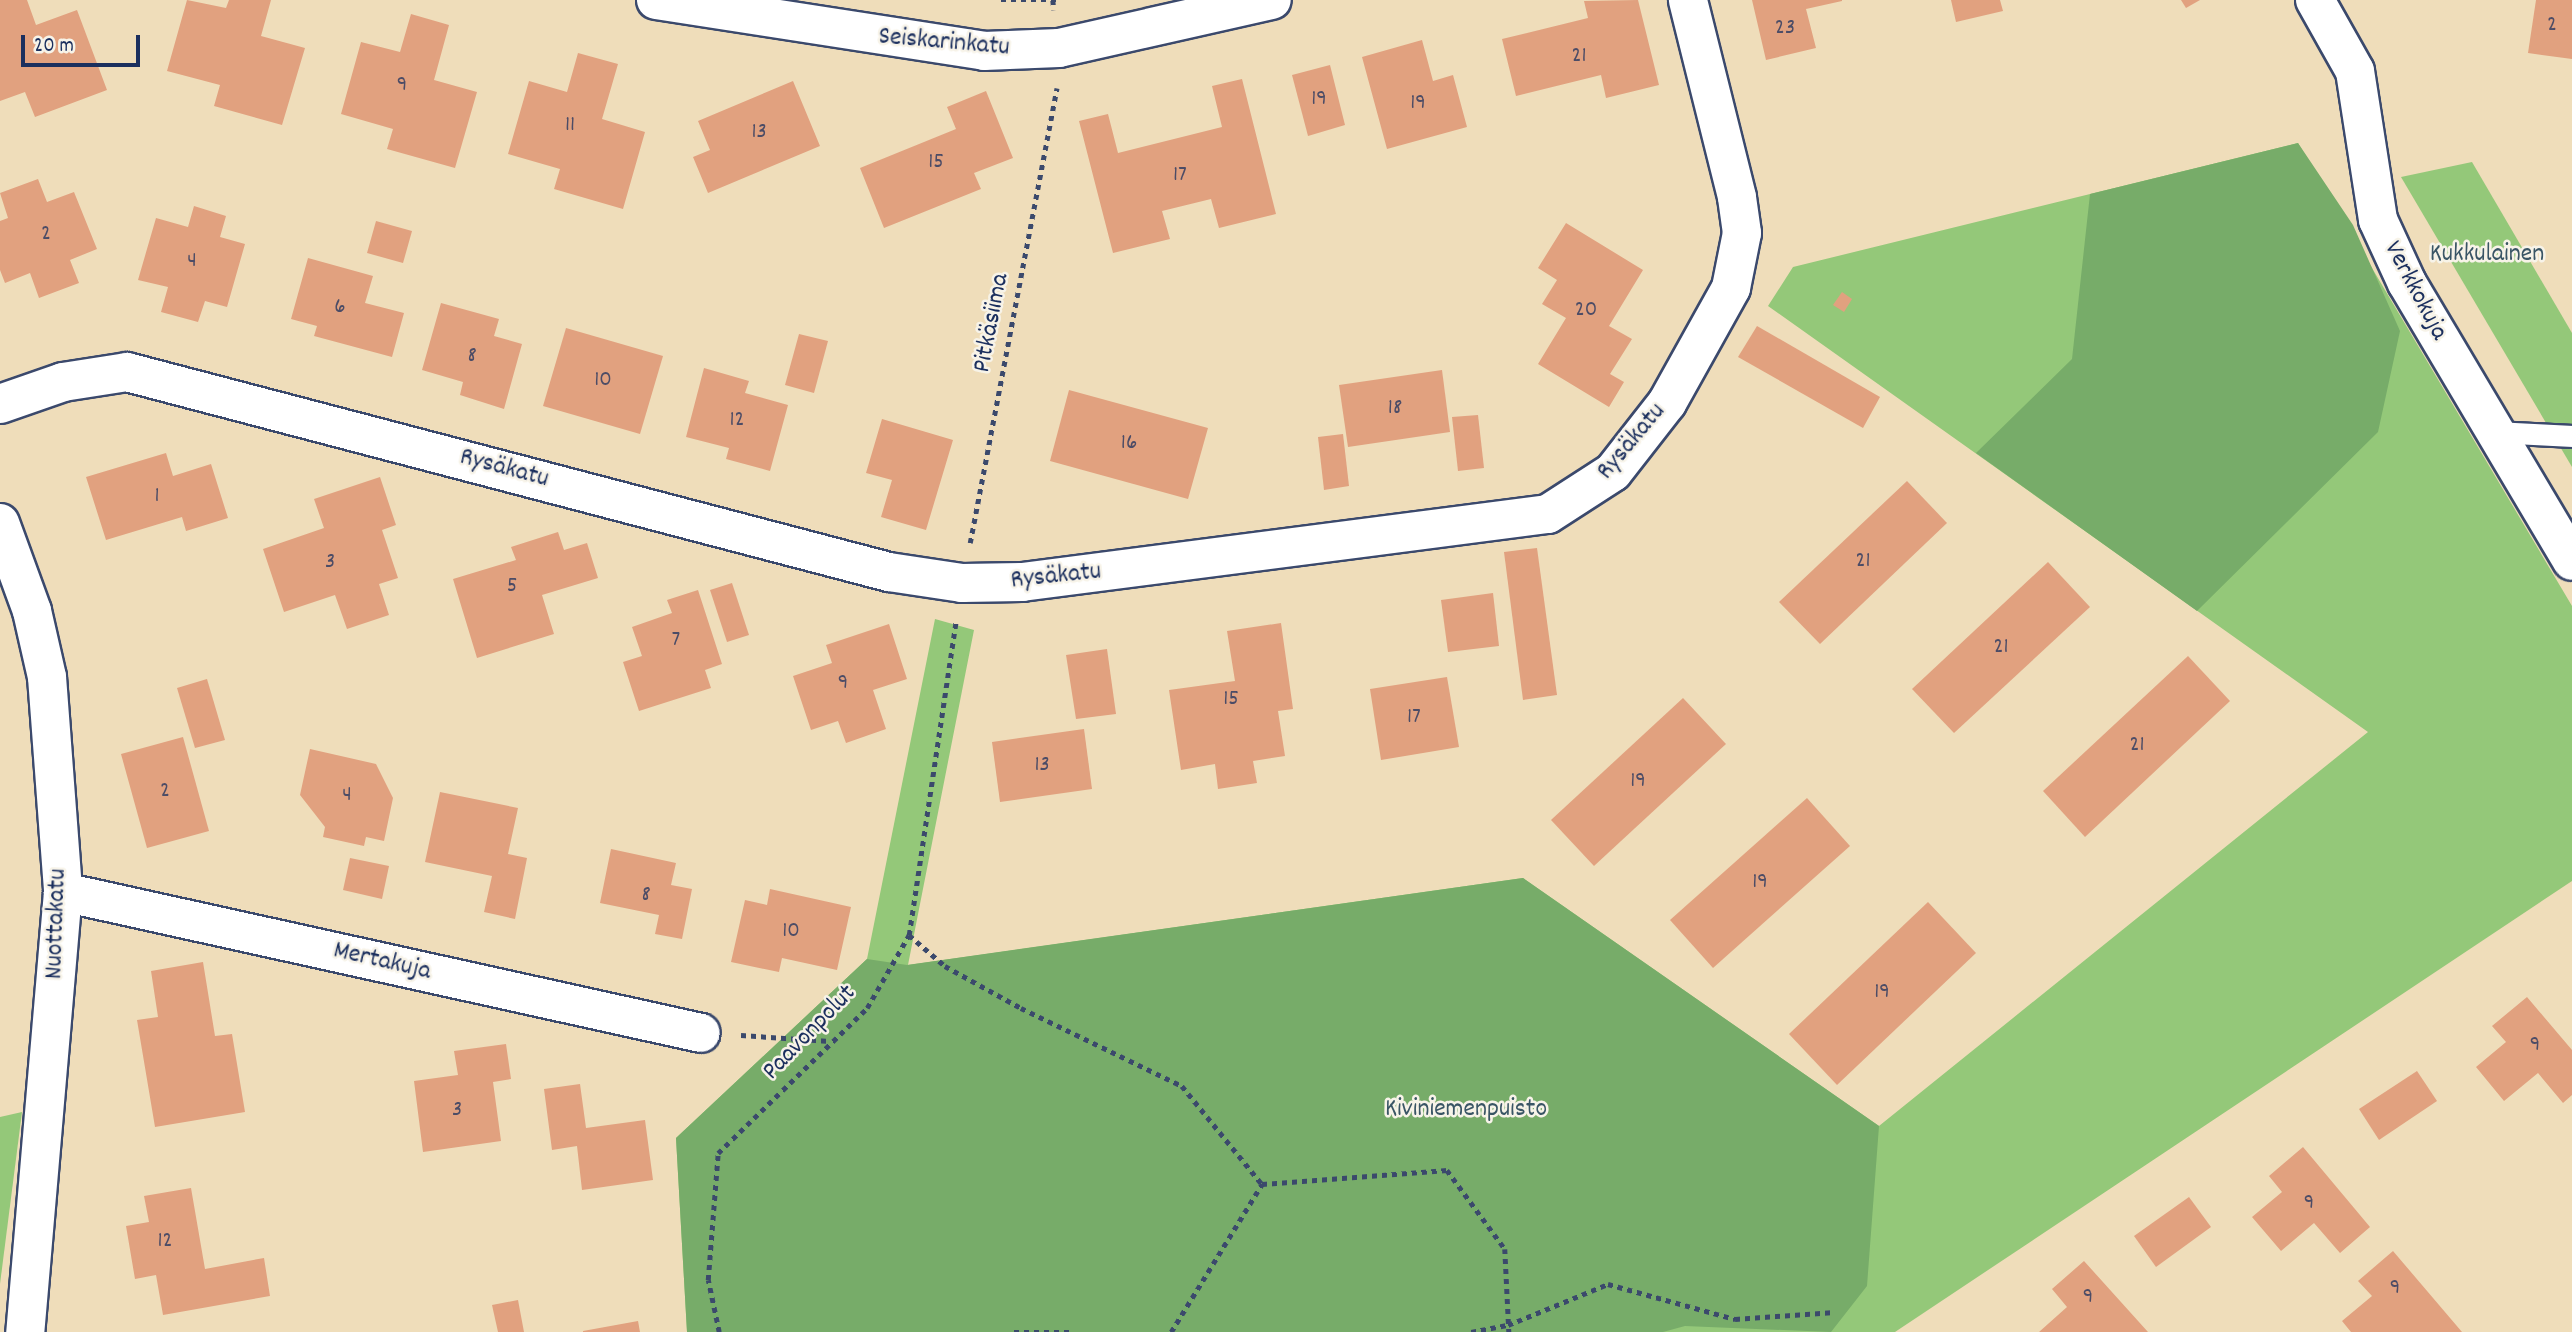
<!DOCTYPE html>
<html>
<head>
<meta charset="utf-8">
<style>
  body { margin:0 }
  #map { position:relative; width:2572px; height:1332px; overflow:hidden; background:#efddba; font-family:Dekko,sans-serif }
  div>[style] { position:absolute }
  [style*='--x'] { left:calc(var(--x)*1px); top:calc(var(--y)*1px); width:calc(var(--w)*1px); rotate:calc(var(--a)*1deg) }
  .green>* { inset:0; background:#94c879 }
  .forest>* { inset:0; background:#77ac69 }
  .building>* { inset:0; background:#e1a17f }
  .path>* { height:4.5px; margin-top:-2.25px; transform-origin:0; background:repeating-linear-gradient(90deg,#3b496c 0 5px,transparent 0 10px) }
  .roads { filter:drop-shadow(2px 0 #3b496c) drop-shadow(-2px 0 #3b496c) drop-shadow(0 2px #3b496c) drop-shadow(0 -2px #3b496c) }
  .service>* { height:21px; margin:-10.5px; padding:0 10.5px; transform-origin:10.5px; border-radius:10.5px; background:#fff }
  .minor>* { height:38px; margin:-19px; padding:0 19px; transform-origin:19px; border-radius:19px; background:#fff }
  span { translate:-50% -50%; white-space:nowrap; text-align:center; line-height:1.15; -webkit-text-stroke:5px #f7f3e8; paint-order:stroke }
  .number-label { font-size:23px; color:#4c4c66 }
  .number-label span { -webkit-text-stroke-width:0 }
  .street-label { font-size:26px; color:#1b2f5e }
  .park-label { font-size:26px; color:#395565 }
  .scale { position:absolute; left:21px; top:35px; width:119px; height:32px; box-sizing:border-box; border:4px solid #1b2f5e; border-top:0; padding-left:9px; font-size:21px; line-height:24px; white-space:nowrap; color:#1b2f5e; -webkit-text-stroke:5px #f7f3e8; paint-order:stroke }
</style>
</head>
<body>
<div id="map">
  <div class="green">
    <div style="clip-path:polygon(2298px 143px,2572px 606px,2572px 881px,1895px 1332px,687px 1332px,676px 1138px,867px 959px,935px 619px,974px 630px,908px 965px,1523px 878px,1879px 1126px,2368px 732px,1768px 306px,1793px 267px)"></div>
    <div style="clip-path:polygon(2472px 162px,2572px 333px,2572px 467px,2401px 177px)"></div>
    <div style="clip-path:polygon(22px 1112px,0 1284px,0 1117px)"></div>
  </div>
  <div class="forest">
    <div style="clip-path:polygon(2298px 143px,2353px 225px,2400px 331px,2378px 432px,2197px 611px,1976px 453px,2072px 359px,2090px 194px)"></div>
    <div style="clip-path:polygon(1523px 878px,1879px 1126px,1867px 1286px,1831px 1332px,1685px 1326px,1663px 1332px,687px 1332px,676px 1138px,867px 959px,907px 965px)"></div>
  </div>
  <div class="building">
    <div style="clip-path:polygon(0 0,27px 0,36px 25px,77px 10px,107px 90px,35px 117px,25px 92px,0 101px)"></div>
    <div style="clip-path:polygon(187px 0,226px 8px,229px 0,271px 0,261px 36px,305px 48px,282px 125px,214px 106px,220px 85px,167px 71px)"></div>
    <div style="clip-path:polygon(1638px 0,1659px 85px,1606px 98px,1601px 75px,1516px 96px,1502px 39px,1588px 18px,1584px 1px)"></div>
    <div style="clip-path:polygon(1752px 0,1842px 0,1842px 1px,1806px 9px,1816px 48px,1766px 60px)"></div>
    <div style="clip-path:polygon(1951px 0,2000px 0,2003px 11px,1956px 22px)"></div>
    <div style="clip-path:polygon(2181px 0,2200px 0,2186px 8px)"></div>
    <div style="clip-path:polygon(2536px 0,2572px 0,2572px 59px,2528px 53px)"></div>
    <div style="clip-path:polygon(411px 14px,449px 25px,434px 80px,477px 92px,455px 168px,387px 149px,393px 129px,341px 114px,361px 42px,400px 52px)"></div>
    <div style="clip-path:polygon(1422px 40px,1433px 81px,1453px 75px,1467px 127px,1387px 149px,1362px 57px)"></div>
    <div style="clip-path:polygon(578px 53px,618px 64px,602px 119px,645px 132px,623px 209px,554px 189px,560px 169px,508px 154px,529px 81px,567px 92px)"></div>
    <div style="clip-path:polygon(1330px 65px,1345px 125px,1308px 136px,1292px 75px)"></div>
    <div style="clip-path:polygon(1242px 79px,1276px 214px,1219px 228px,1211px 199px,1162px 211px,1170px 239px,1113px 253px,1079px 121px,1108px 114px,1118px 153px,1222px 127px,1212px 86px)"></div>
    <div style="clip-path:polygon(793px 81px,820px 146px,708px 193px,693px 157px,710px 150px,698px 121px)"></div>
    <div style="clip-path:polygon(986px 91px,1013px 158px,974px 173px,981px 189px,884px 228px,860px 168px,956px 129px,947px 107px)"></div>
    <div style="clip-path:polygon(38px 179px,47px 202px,74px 192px,97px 249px,70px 260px,79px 283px,39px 298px,30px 273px,5px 283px,0 270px,0 221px,8px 218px,0 193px)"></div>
    <div style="clip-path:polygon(194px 206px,226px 216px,220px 237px,245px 244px,227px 307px,205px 301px,198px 322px,161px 312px,168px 287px,138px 280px,156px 218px,188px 227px)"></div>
    <div style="clip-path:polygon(376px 221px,412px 231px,403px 263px,367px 253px)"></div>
    <div style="clip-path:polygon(1566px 223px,1643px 270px,1609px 326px,1632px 339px,1610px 374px,1624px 382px,1609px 407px,1538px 364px,1566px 318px,1542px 304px,1557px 280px,1538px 268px)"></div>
    <div style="clip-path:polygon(308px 258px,373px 276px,365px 303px,404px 313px,392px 357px,314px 336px,317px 326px,291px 319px)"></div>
    <div style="clip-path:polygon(1842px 292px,1852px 299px,1844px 312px,1833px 305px)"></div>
    <div style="clip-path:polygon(441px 303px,499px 319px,494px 336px,522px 344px,504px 409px,460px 395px,463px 382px,422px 370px)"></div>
    <div style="clip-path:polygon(1757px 326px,1880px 397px,1863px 428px,1738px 357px)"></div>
    <div style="clip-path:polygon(566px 328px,663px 356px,640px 434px,543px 406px)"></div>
    <div style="clip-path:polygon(799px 334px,828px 341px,814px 393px,785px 385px)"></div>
    <div style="clip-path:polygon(704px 368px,749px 381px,745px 393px,788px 405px,770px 471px,726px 459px,729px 448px,686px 437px)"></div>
    <div style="clip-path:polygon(1442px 370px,1450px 432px,1348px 447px,1339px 385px)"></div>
    <div style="clip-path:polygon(1069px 390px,1208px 428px,1188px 499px,1050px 461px)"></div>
    <div style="clip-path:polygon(1478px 415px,1484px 468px,1458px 471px,1452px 417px)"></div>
    <div style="clip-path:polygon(882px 419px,953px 440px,926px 530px,881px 517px,892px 480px,866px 473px)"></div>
    <div style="clip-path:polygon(1343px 434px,1349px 486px,1324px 490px,1318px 437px)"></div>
    <div style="clip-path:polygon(166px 453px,173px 476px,211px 464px,228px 518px,186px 531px,182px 517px,106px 540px,86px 477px)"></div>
    <div style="clip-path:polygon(380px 477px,396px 525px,382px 530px,398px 578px,379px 584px,389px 615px,347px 629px,335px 595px,284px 612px,263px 549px,324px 528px,314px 499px)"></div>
    <div style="clip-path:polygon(1907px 481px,1947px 523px,1820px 644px,1779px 602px)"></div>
    <div style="clip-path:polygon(558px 532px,564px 550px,587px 543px,598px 578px,542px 595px,554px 634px,477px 658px,453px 579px,516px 560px,511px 547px)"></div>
    <div style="clip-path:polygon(1537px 548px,1557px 695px,1523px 700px,1504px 552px)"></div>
    <div style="clip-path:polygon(2048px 562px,2090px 607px,1954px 733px,1912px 689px)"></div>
    <div style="clip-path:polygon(732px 583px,749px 635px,727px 642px,710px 590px)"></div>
    <div style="clip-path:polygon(698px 590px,722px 664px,705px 670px,711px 688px,639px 711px,623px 662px,642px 656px,632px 627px,672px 613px,667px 600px)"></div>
    <div style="clip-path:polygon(1493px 593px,1499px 646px,1448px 652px,1441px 600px)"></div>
    <div style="clip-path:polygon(1281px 623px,1293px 709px,1278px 711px,1285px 756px,1253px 761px,1257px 783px,1218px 789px,1215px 764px,1181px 770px,1169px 690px,1235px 681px,1227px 631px)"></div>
    <div style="clip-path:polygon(889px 624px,907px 679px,873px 690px,886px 729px,846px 743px,838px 721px,811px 730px,793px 676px,832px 663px,826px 645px)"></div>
    <div style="clip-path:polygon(1107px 649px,1116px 714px,1076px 719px,1066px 655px)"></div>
    <div style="clip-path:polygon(2188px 656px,2230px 701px,2085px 837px,2043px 791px)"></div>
    <div style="clip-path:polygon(1447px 677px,1459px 747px,1381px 760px,1370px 689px)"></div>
    <div style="clip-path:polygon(207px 679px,225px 740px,195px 748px,177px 688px)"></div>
    <div style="clip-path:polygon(1683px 698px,1726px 744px,1594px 866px,1551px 820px)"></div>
    <div style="clip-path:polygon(1084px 729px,1092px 789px,1000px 802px,992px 742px)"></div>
    <div style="clip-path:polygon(183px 737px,209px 831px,147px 848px,121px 754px)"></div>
    <div style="clip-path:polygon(310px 749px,376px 764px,393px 798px,384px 841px,366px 837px,364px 846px,323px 837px,325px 827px,300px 795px)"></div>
    <div style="clip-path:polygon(440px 792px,518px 808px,508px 854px,527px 858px,515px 919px,484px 912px,492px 876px,425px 862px)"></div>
    <div style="clip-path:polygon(1807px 798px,1850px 846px,1713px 968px,1670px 920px)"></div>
    <div style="clip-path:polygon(611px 849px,676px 863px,671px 885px,692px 889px,682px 939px,655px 934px,659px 915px,600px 903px)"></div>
    <div style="clip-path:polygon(350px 858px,389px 866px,382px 899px,343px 890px)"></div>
    <div style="clip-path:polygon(770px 889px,851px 907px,837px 970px,782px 958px,779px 972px,731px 962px,745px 900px,767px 905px)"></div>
    <div style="clip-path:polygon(1928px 902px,1976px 953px,1837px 1085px,1789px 1034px)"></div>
    <div style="clip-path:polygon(203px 962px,215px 1036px,232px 1034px,245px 1112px,155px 1127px,137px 1020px,158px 1017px,151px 971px)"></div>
    <div style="clip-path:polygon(2527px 997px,2572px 1050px,2572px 1095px,2563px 1103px,2538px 1073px,2504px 1101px,2476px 1067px,2506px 1042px,2492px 1026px)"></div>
    <div style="clip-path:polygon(506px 1044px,511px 1079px,493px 1082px,501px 1141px,423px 1152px,414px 1081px,458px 1075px,454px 1051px)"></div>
    <div style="clip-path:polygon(2417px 1071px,2437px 1101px,2379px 1140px,2359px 1109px)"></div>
    <div style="clip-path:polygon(580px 1084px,586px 1128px,645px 1120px,653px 1180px,582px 1190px,577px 1146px,552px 1150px,544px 1089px)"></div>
    <div style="clip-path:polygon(2303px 1147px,2370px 1227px,2340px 1253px,2314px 1223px,2281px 1251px,2252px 1217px,2282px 1192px,2269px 1176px)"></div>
    <div style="clip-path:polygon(191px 1188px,205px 1269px,264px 1258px,270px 1296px,163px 1315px,156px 1275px,135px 1279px,126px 1226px,149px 1222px,144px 1196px)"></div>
    <div style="clip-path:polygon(2189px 1197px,2211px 1227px,2156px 1267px,2134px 1236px)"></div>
    <div style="clip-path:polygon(2393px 1251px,2462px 1332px,2351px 1332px,2342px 1321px,2372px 1296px,2358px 1281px)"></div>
    <div style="clip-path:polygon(2084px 1261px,2148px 1332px,2039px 1332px,2067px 1307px,2052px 1289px)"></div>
    <div style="clip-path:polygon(518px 1300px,524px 1332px,498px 1332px,492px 1305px)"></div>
    <div style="clip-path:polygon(638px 1321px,640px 1332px,583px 1332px,583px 1331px)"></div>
  </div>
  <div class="path">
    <div style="--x:1001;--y:0;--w:56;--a:0"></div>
    <div style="--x:1053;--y:0;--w:10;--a:84"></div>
    <div style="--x:970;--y:543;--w:463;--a:-79.2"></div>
    <div style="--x:909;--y:935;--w:48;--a:40.7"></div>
    <div style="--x:945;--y:966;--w:87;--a:28.9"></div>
    <div style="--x:1021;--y:1008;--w:179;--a:25.8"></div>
    <div style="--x:1182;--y:1086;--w:127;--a:50.8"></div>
    <div style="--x:741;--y:1035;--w:89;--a:3.9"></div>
    <div style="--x:1262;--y:1184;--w:186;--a:-4.3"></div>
    <div style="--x:1447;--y:1170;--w:98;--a:53.7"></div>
    <div style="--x:1505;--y:1249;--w:83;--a:87.2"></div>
    <div style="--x:719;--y:1332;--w:53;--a:-101.9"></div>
    <div style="--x:708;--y:1280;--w:127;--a:-85.5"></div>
    <div style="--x:718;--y:1153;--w:208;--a:-44.2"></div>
    <div style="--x:867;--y:1008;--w:84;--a:-60.1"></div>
    <div style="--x:909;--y:935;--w:317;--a:-81.5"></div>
    <div style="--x:1014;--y:1332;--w:56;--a:0"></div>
    <div style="--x:1171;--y:1332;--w:174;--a:-58.4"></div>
    <div style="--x:1471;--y:1332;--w:38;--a:-11"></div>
    <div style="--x:1508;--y:1325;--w:108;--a:-22.3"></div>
    <div style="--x:1608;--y:1284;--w:132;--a:15.4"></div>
    <div style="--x:1735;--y:1319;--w:100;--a:-4"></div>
  </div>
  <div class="roads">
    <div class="service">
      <div style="--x:2495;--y:432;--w:77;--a:3"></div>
    </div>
    <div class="minor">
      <div style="--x:656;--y:0;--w:332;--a:8.8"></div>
      <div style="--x:984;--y:51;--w:75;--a:-2.3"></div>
      <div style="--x:1059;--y:48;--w:218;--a:-12.7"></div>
      <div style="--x:2315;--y:0;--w:81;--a:60.6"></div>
      <div style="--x:2355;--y:71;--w:151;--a:81.2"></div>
      <div style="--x:2378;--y:220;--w:69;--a:65.3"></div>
      <div style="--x:2407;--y:283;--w:323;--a:59.3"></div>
      <div style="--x:0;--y:404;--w:67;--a:-19.2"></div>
      <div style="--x:63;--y:382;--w:65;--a:-8.9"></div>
      <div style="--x:127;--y:372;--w:788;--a:14.71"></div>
      <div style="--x:889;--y:572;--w:74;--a:8.6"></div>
      <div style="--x:962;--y:583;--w:60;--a:-1"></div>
      <div style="--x:1022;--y:582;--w:530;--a:-7.37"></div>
      <div style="--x:1548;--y:514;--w:77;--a:-32.9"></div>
      <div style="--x:1613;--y:472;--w:88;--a:-52"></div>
      <div style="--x:1667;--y:403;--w:132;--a:-60.9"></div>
      <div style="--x:1731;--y:288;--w:56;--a:-78.7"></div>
      <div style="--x:1742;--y:233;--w:36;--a:-98"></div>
      <div style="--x:1737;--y:197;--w:203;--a:-104"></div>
      <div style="--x:0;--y:523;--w:94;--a:70"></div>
      <div style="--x:32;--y:611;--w:68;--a:77.2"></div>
      <div style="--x:47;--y:677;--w:216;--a:85.7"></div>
      <div style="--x:63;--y:892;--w:442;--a:94.9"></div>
      <div style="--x:63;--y:892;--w:653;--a:12.46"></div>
    </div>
  </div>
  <div class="number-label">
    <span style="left:2552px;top:26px">2</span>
    <span style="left:1785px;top:29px">23</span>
    <span style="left:1579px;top:57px">21</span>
    <span style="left:402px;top:86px">9</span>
    <span style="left:1319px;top:100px">19</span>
    <span style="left:1418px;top:104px">19</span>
    <span style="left:570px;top:126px">11</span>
    <span style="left:759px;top:133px">13</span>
    <span style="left:936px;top:163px">15</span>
    <span style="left:1180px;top:176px">17</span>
    <span style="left:46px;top:235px">2</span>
    <span style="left:192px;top:262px">4</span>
    <span style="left:340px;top:308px">6</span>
    <span style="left:1586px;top:311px">20</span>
    <span style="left:472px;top:357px">8</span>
    <span style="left:603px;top:381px">10</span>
    <span style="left:1395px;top:409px">18</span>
    <span style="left:737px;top:421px">12</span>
    <span style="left:1129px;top:444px">16</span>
    <span style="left:157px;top:497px">1</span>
    <span style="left:1863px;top:562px">21</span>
    <span style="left:330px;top:563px">3</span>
    <span style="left:512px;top:587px">5</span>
    <span style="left:676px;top:641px">7</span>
    <span style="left:2001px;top:648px">21</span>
    <span style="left:843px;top:684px">9</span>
    <span style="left:1231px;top:700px">15</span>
    <span style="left:1414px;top:718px">17</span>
    <span style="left:2137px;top:746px">21</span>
    <span style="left:1042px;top:766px">13</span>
    <span style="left:1638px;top:782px">19</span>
    <span style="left:165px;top:792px">2</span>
    <span style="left:347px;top:796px">4</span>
    <span style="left:1760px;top:883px">19</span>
    <span style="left:646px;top:896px">8</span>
    <span style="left:791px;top:932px">10</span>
    <span style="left:1882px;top:993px">19</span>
    <span style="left:2535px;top:1046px">9</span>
    <span style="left:457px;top:1111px">3</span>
    <span style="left:2309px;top:1204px">9</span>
    <span style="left:165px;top:1242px">12</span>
    <span style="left:2395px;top:1289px">9</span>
    <span style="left:2088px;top:1298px">9</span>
  </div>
  <div class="street-label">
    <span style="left:944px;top:43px;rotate:5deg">Seiskarinkatu</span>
    <span style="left:2415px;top:291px;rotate:62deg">Verkkokuja</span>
    <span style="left:992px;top:323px;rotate:-79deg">Pitkäsiima</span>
    <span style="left:1632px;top:442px;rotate:-50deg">Rysäkatu</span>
    <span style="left:504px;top:469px;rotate:15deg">Rysäkatu</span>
    <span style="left:1056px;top:577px;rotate:-6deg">Rysäkatu</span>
    <span style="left:57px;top:924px;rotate:-88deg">Nuottakatu</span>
    <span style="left:382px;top:962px;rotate:13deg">Mertakuja</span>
    <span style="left:810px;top:1033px;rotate:-46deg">Paavonpolut</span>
  </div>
  <div class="park-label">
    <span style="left:2487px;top:255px">Kukkulainen</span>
    <span style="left:1466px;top:1110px">Kiviniemenpuisto</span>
  </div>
  <div class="scale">20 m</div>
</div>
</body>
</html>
